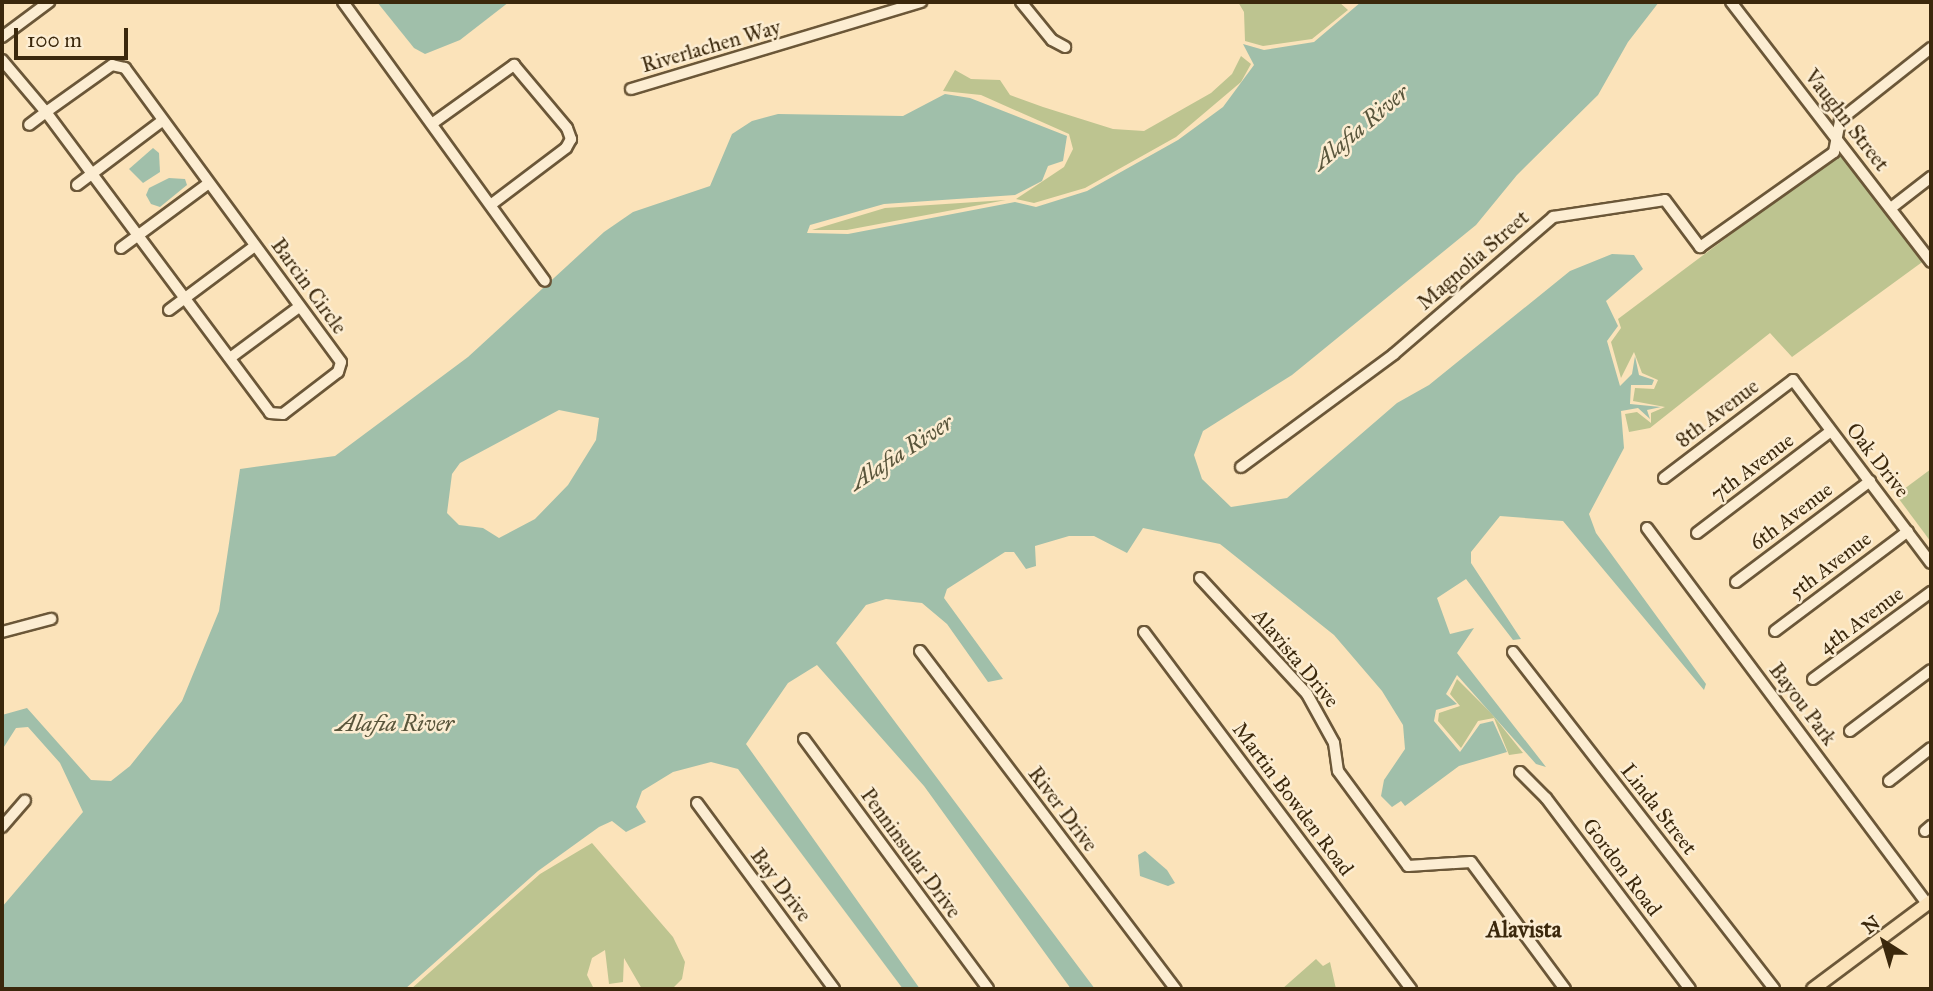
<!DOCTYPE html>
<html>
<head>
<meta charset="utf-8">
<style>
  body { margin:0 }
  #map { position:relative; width:1933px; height:991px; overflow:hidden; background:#fbe3ba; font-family:"IM FELL Great Primer",serif }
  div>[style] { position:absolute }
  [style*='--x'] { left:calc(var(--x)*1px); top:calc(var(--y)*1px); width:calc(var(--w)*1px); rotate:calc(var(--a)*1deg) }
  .green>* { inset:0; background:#bdc490 }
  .water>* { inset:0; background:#a0bfaa }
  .roads { filter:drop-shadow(2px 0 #6b5738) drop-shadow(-2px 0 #6b5738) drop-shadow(0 2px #6b5738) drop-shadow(0 -2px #6b5738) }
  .minor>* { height:10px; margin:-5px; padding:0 5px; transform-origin:5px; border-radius:5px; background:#fcedd2 }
  .major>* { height:12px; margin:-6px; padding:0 6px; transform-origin:6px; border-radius:6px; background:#fbe3ba }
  span { translate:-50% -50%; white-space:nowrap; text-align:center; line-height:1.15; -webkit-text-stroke:5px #fcedd2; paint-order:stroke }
  .street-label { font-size:21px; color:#3b280c }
  .water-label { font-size:23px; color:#59553b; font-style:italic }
  .neighbourhood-label { font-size:23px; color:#3b280c; font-weight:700 }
  .frame { position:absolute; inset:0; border:4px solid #3b280c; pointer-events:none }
  .north { position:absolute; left:1849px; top:907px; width:70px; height:70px; -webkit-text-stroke:5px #fcedd2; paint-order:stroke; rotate:323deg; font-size:19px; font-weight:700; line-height:28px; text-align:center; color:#3b280c }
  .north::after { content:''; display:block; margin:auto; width:24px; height:32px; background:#3b280c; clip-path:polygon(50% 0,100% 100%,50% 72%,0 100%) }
  .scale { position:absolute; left:14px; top:28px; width:114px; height:32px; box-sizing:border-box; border:4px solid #3b280c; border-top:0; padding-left:9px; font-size:21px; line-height:24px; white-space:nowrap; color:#3b280c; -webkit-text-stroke:5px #fcedd2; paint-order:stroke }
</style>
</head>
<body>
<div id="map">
  <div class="green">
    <div style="clip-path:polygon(1238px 2px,1339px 2px,1348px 10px,1312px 39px,1263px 46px,1245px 41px,1244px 12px)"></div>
    <div style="clip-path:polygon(1241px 56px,1251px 64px,1241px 82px,1176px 137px,1085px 188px,1034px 203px,1016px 199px,1064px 167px,1073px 149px,1069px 134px,981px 95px,943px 91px,955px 70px,971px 79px,1000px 80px,1010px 95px,1043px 107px,1113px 129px,1144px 131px,1211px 93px,1232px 74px)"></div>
    <div style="clip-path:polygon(1842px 151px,1925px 260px,1792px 357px,1770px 333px,1650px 428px,1629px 432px,1625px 414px,1637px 412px,1651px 423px,1651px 413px,1665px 407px,1633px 401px,1635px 388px,1654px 389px,1658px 380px,1642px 373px,1634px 352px,1621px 378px,1611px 342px,1621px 328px,1618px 319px)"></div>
    <div style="clip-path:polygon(1006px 200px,847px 230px,812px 230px,885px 208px)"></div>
    <div style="clip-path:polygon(1931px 469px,1931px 542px,1896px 495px)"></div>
    <div style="clip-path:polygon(1457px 679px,1491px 713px,1523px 753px,1509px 755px,1494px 718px,1478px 721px,1461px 748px,1438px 721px,1439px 713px,1460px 706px,1450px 694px)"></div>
    <div style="clip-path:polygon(592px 843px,673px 937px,685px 962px,682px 979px,672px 989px,642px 989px,624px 958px,623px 982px,609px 984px,605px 950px,592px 958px,587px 975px,594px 989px,411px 989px,540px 874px)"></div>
    <div style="clip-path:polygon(1316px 959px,1323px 966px,1330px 962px,1336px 989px,1282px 989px)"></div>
  </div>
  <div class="water">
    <div style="clip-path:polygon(377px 2px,509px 2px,460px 40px,425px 54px,414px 48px)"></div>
    <div style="clip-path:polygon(evenodd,1361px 2px,1659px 2px,1628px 42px,1598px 95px,1517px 175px,1476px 225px,1292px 375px,1203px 431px,1194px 455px,1202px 479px,1231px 507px,1287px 498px,1397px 403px,1429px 385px,1570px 271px,1612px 254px,1634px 255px,1643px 269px,1606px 301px,1618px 326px,1607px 341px,1620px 386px,1632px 374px,1635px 356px,1639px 375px,1654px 380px,1652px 385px,1631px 385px,1630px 404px,1661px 407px,1647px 410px,1650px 419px,1638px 408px,1621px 411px,1624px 448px,1589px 514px,1596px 533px,1706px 684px,1704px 690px,1563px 521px,1500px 516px,1471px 552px,1471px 563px,1521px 639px,1513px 640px,1466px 579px,1437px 598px,1450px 634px,1474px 628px,1457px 653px,1546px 767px,1536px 764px,1457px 675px,1446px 694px,1457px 704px,1436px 710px,1434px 721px,1460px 752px,1480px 724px,1493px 721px,1507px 752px,1459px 766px,1405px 806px,1401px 801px,1392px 807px,1381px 796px,1384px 780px,1405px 749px,1403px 725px,1382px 691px,1334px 635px,1220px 544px,1143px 528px,1127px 553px,1094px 536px,1069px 536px,1035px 546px,1036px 566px,1026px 569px,1014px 552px,1005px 552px,947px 589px,944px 598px,1003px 679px,988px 682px,947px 624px,922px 603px,886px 599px,866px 605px,836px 643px,1095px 989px,1071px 989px,924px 786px,817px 665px,788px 683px,746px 744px,920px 989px,903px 989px,738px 769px,711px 762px,673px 772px,642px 791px,636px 807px,646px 822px,626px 832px,612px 821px,599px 827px,538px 871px,405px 989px,2px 989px,2px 907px,83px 812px,60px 763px,28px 727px,16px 728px,2px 750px,2px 715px,27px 708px,91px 780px,111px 781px,130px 766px,182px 701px,219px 611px,240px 469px,335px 456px,468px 357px,604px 232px,633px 212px,710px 186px,732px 134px,752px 121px,778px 114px,903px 116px,945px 94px,970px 98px,1067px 136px,1063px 161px,1048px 166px,1042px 181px,1015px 195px,884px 204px,810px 225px,807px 233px,848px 234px,1015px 202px,1036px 207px,1087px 191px,1178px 140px,1223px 107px,1254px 65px,1243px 44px,1264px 50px,1314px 42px,1361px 2px,559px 410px,599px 418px,596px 440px,568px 485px,535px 519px,499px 538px,483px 528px,459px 525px,447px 513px,452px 474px,460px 463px,559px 410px)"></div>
    <div style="clip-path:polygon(153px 148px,159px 153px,160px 172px,143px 183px,129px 169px)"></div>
    <div style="clip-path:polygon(169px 178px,185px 179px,187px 185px,160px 207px,151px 204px,146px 195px,149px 188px)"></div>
    <div style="clip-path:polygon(1145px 851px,1167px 870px,1175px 883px,1168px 886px,1140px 876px,1138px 855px)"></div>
  </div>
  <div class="roads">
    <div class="minor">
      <div style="--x:343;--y:2;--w:344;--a:54.1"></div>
      <div style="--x:1021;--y:2;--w:49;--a:50.8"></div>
      <div style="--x:1052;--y:40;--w:15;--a:28"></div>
      <div style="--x:1731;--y:2;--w:328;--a:52.4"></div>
      <div style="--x:2;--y:37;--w:59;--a:-36.7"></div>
      <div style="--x:2;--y:60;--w:68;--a:49.8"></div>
      <div style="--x:46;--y:112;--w:375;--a:53.3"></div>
      <div style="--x:270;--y:413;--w:13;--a:4"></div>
      <div style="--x:283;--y:414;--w:69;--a:-37.4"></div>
      <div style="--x:338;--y:372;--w:10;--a:-73"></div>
      <div style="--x:341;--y:362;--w:365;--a:-126.3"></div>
      <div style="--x:125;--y:68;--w:13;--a:-167"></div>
      <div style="--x:112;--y:65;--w:81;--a:144.5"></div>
      <div style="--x:46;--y:112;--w:21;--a:143"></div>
      <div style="--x:631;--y:89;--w:303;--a:-16.7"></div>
      <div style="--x:433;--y:123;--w:100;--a:-35.6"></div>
      <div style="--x:514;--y:65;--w:82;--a:49.9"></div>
      <div style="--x:567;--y:128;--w:12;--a:70"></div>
      <div style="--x:571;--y:139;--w:10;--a:119"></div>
      <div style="--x:566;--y:148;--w:93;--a:142.9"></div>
      <div style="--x:77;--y:185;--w:106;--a:-37"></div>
      <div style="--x:1891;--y:208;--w:51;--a:-37.8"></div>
      <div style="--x:121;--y:248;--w:109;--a:-36.5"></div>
      <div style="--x:169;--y:310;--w:107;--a:-36.7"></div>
      <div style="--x:230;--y:358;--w:86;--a:-36.5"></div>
      <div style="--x:1241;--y:467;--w:190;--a:-36.4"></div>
      <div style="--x:1394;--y:354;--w:210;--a:-40.7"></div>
      <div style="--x:1553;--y:217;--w:113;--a:-8.6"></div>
      <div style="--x:1665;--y:200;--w:59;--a:53.3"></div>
      <div style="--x:1700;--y:247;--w:164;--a:-35.3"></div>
      <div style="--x:1834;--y:152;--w:33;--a:-79"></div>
      <div style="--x:1840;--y:120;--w:116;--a:-38.4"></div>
      <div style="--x:1664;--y:478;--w:162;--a:-37.2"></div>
      <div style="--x:1793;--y:380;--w:229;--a:53"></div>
      <div style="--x:1647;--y:528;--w:469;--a:53.3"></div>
      <div style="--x:1697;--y:533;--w:168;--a:-37.3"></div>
      <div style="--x:1200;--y:578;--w:158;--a:47.3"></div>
      <div style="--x:1307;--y:694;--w:56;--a:61.1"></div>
      <div style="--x:1334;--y:743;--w:28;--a:82"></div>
      <div style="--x:1338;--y:771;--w:118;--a:53.6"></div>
      <div style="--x:1408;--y:866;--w:63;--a:-3.6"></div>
      <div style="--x:1471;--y:862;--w:158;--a:53.5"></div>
      <div style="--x:1736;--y:582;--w:168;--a:-37"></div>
      <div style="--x:1775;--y:631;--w:166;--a:-36.9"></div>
      <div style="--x:2;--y:632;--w:51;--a:-14.9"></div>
      <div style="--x:1144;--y:632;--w:446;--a:53.2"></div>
      <div style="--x:920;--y:651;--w:424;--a:52.9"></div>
      <div style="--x:1513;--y:652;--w:426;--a:52.2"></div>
      <div style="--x:1813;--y:679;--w:147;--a:-36.4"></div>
      <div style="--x:1850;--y:731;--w:101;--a:-37"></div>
      <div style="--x:804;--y:739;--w:310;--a:53.6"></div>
      <div style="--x:1520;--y:772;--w:37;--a:45"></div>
      <div style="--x:1546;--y:798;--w:239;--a:53"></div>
      <div style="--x:1889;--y:781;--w:53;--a:-38.2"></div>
      <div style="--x:697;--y:803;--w:231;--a:53.6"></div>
      <div style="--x:2;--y:827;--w:35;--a:-49"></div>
      <div style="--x:1925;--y:831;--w:8;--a:-40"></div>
    </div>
    <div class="major">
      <div style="--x:1813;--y:989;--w:147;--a:-36.7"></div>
    </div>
  </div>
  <div class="street-label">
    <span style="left:711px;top:46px;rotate:-16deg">Riverlachen Way</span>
    <span style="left:1847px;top:120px;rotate:52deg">Vaughn Street</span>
    <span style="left:1473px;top:260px;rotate:-41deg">Magnolia Street</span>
    <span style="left:309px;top:286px;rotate:54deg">Barcin Circle</span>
    <span style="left:1717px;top:413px;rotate:-37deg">8th Avenue</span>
    <span style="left:1878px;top:460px;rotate:52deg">Oak Drive</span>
    <span style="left:1752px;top:467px;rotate:-37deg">7th Avenue</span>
    <span style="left:1791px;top:516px;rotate:-37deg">6th Avenue</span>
    <span style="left:1830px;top:565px;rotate:-37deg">5th Avenue</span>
    <span style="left:1861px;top:620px;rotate:-36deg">4th Avenue</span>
    <span style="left:1296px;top:658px;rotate:50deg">Alavista Drive</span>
    <span style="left:1803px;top:704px;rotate:53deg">Bayou Park</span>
    <span style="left:1293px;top:799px;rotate:53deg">Martin Bowden Road</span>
    <span style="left:1063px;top:809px;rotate:53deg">River Drive</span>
    <span style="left:1659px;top:809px;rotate:52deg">Linda Street</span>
    <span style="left:911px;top:853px;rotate:54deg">Penninsular Drive</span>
    <span style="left:1622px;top:867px;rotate:53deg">Gordon Road</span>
    <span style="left:781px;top:885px;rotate:53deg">Bay Drive</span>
  </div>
  <div class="water-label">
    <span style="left:1360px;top:127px;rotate:-40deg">Alafia River</span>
    <span style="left:901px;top:452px;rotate:-33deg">Alafia River</span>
    <span style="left:395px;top:723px">Alafia River</span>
  </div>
  <div class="neighbourhood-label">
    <span style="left:1524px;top:929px">Alavista</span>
  </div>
  <div class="frame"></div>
  <div class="north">N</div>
  <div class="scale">100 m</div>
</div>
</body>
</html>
